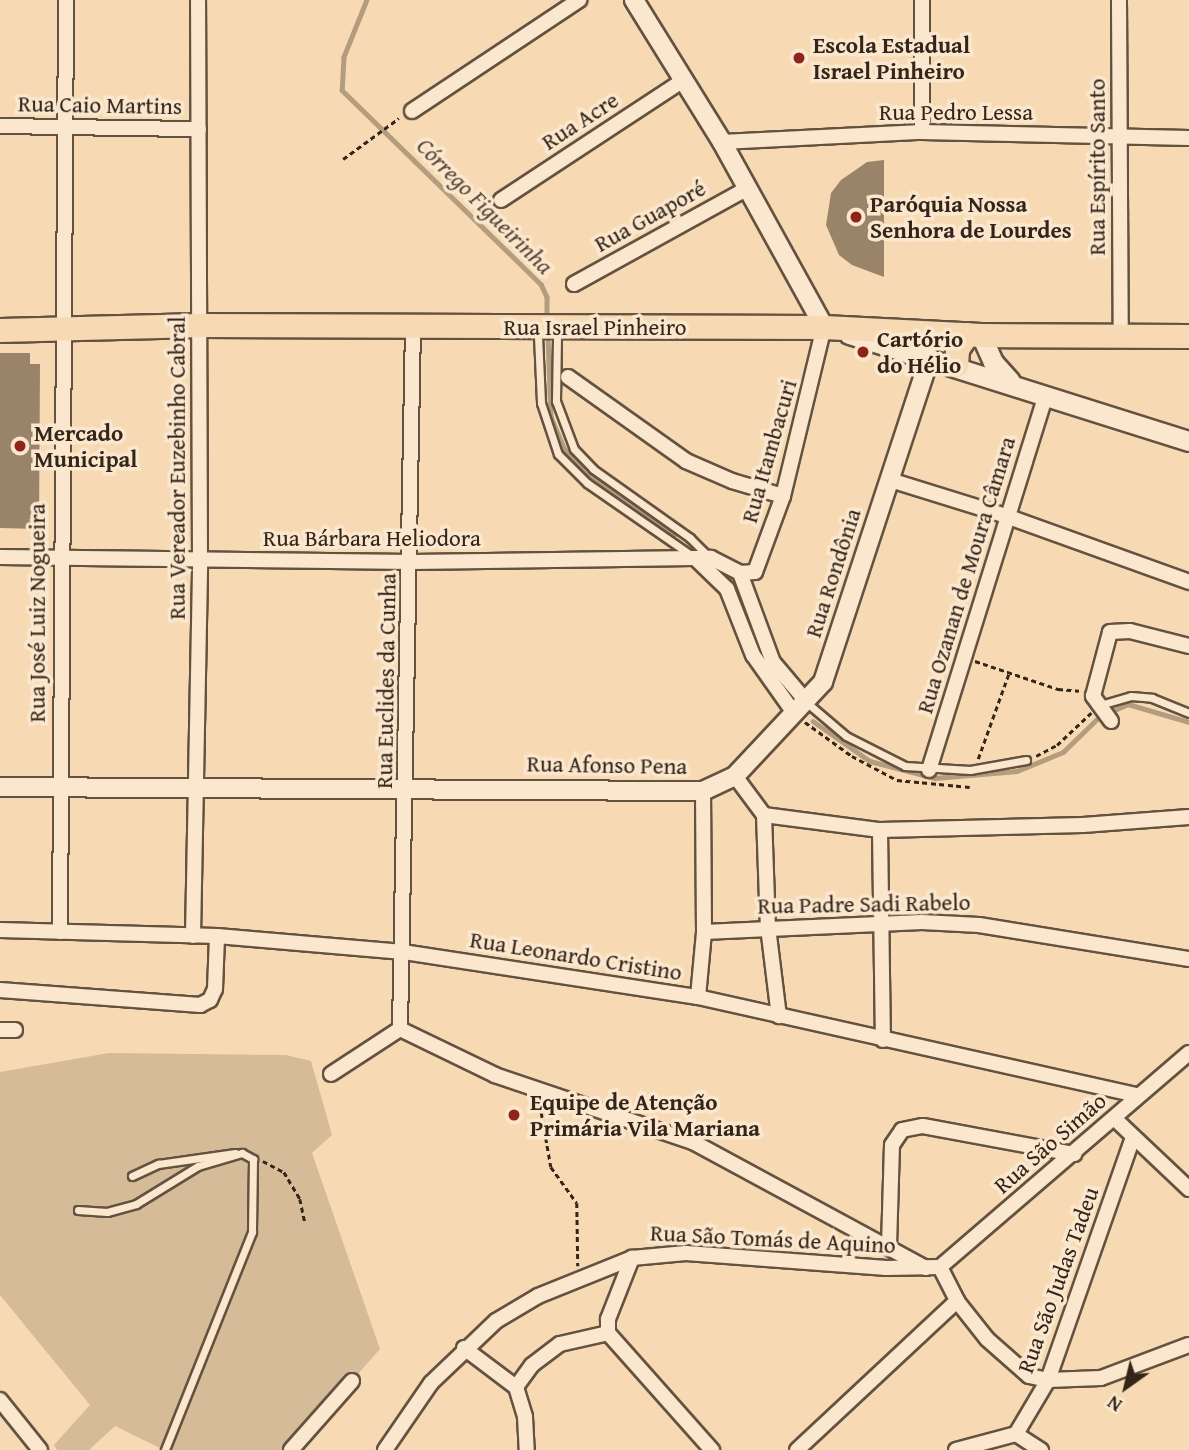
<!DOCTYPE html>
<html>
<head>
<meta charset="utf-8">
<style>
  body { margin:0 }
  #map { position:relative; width:1189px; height:1450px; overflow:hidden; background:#f7dab3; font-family:"Gentium Book Plus",serif }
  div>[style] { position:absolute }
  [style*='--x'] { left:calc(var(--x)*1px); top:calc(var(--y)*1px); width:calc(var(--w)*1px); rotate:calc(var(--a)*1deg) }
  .green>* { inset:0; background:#d6bb99 }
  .stream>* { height:4.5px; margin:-2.25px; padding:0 2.25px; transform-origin:2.25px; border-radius:2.25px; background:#b49c7f }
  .building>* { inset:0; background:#998369 }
  .path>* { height:2.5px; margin-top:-1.25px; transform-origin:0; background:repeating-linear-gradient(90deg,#332519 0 5px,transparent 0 8.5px) }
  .roads { filter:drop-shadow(2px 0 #645240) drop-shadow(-2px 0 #645240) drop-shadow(0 2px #645240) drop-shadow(0 -2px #645240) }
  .service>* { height:7px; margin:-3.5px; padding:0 3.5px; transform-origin:3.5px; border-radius:3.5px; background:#fae7ce }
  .minor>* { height:14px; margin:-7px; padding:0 7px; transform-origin:7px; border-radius:7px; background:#fae7ce }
  .tertiary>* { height:18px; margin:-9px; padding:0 9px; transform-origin:9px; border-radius:9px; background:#fae7ce }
  .secondary>* { height:19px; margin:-9.5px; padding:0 9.5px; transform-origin:9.5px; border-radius:9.5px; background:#fae7ce }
  .primary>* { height:23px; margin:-11.5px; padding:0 11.5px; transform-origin:11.5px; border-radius:11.5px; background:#f7dab3 }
  .dots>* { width:19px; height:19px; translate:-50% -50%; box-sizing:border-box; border:4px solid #fae7ce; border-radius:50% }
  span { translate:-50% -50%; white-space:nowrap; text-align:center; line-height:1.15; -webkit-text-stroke:7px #fae7ce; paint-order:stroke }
  .poi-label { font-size:23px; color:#332519; font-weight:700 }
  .left { translate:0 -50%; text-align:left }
  .street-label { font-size:23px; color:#332519 }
  .water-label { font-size:24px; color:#5a4938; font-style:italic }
  .north { position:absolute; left:1091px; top:1352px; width:70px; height:70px; -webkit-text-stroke:5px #fae7ce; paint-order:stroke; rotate:214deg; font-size:19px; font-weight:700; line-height:28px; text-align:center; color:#332519 }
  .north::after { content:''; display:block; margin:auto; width:24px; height:32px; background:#332519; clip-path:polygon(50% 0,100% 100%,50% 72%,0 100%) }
</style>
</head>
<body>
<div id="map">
  <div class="green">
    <div style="clip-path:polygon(109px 1053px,286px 1055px,311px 1061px,332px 1135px,312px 1153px,380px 1349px,291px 1450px,164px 1450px,115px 1426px,89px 1450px,57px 1450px,54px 1445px,90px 1405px,0 1295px,0 1072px)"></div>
  </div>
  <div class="stream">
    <div style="--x:367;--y:0;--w:61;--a:112"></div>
    <div style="--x:344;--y:57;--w:33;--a:93"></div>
    <div style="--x:342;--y:90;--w:278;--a:44.3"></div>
    <div style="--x:541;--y:284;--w:14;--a:65"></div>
    <div style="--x:547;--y:297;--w:21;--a:90"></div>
    <div style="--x:548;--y:334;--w:83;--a:87.9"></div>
    <div style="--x:551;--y:417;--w:34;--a:67"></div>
    <div style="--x:564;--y:448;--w:32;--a:49"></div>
    <div style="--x:585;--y:472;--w:109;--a:34.6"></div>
    <div style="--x:813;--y:721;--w:70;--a:35.1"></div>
    <div style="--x:870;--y:761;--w:67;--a:14.7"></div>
    <div style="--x:935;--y:778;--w:82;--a:-4.9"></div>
    <div style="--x:1017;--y:771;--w:50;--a:-22.4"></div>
    <div style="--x:1063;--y:752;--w:50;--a:-44.2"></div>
    <div style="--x:1099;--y:717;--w:32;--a:-24"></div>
    <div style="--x:1128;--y:704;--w:64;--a:16.4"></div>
  </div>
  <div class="building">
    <div style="clip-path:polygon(884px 160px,884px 277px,852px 265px,839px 255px,826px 225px,831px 193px,841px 180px,867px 162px)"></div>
    <div style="clip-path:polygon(0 353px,30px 353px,30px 364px,40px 364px,39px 529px,0 528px)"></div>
  </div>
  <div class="path">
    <div style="--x:343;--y:159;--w:69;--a:-36.2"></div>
    <div style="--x:975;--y:661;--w:88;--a:18.6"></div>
    <div style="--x:1058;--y:689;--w:21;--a:5"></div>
    <div style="--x:805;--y:722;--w:58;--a:35.9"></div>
    <div style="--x:852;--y:756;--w:51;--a:28.1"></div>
    <div style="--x:897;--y:780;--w:73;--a:5.5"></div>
    <div style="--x:1036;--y:756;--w:24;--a:-28"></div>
    <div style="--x:1057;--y:745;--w:47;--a:-43.3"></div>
    <div style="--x:978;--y:759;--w:91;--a:-70.2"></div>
    <div style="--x:540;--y:1104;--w:64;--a:80.1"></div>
    <div style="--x:551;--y:1167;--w:44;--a:54.2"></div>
    <div style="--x:577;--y:1203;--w:63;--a:89.1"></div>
    <div style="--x:263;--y:1161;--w:24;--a:28"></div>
    <div style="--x:284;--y:1172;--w:31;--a:59"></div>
    <div style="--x:300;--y:1199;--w:25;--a:78"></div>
  </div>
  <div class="roads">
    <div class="service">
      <div style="--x:538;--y:336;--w:67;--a:87.4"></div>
      <div style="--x:541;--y:403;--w:54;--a:71.6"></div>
      <div style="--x:558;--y:454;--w:41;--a:45"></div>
      <div style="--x:587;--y:483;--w:130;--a:34.7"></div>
      <div style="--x:557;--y:337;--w:64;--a:90.9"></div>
      <div style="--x:556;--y:401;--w:51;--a:69.4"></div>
      <div style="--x:574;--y:449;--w:28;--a:46"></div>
      <div style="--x:593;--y:469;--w:119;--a:35.4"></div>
      <div style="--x:690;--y:538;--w:28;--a:45"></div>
      <div style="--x:806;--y:702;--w:52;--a:40.4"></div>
      <div style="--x:846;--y:736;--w:66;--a:27"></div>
      <div style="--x:905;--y:766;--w:65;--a:3.5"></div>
      <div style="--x:970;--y:770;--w:57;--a:-10.1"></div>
      <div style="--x:1100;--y:705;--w:32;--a:-16"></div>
      <div style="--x:1131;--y:696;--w:21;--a:5"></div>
      <div style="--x:1152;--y:698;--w:40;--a:22"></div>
      <div style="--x:132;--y:1176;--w:29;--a:-25"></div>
      <div style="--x:158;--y:1164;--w:78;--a:-8.1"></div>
      <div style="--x:78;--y:1210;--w:29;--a:4"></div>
      <div style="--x:107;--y:1212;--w:30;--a:-15"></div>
      <div style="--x:136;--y:1204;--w:73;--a:-31.5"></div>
      <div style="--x:198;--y:1166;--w:46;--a:-16.5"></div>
      <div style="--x:242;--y:1153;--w:13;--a:29"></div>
      <div style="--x:253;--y:1159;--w:73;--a:90.8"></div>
      <div style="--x:252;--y:1232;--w:235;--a:111.8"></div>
    </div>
    <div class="minor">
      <div style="--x:922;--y:0;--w:132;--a:90"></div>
      <div style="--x:1119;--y:0;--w:333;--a:89.7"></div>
      <div style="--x:412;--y:111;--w:201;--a:-33.6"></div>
      <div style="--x:0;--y:126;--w:199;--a:0.9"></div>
      <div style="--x:722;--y:142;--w:200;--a:-2.9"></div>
      <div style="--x:922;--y:132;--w:267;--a:1.3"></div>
      <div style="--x:501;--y:200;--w:219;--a:-33.3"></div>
      <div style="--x:574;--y:284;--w:199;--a:-28.9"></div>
      <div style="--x:568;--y:377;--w:145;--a:35.4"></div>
      <div style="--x:686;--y:461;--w:50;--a:23.5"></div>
      <div style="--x:732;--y:481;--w:53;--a:16.4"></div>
      <div style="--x:890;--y:480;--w:121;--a:17.2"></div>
      <div style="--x:1006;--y:516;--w:195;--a:19.8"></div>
      <div style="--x:0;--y:557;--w:412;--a:0.7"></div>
      <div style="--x:412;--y:562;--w:299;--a:-0.8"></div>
      <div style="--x:711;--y:558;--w:33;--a:27"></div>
      <div style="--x:695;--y:558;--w:45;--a:44.1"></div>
      <div style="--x:727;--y:589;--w:71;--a:68.5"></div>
      <div style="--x:753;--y:655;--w:71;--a:54.7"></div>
      <div style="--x:740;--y:573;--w:15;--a:-4"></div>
      <div style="--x:755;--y:572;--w:81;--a:-69.8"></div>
      <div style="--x:783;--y:496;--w:174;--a:-76.4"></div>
      <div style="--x:740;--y:573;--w:95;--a:69.7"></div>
      <div style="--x:773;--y:662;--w:51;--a:49.8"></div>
      <div style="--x:1111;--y:721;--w:31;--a:-126"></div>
      <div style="--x:1093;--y:696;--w:66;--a:-75.1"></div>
      <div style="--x:1110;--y:632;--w:20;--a:-3"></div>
      <div style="--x:1130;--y:631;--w:61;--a:14.3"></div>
      <div style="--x:929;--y:770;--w:393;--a:-72.7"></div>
      <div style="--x:735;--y:776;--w:49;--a:53.4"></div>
      <div style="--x:764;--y:815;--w:117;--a:7.4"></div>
      <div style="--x:880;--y:830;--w:203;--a:-1.4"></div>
      <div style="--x:1083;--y:825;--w:106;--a:-4.3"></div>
      <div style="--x:764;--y:815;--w:112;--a:88"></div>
      <div style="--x:768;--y:927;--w:90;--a:83"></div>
      <div style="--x:880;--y:830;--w:210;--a:89.2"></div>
      <div style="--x:0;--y:930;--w:217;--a:1.6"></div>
      <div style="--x:217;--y:936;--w:187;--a:4.9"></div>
      <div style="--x:403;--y:952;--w:298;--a:8.7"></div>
      <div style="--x:698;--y:997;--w:449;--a:12.6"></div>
      <div style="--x:60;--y:932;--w:932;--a:-89.63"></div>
      <div style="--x:704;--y:932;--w:218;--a:-2.6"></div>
      <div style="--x:922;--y:922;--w:57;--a:3"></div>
      <div style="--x:979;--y:925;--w:213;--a:9.2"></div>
      <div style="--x:193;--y:936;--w:376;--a:-88.9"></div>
      <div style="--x:200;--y:560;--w:560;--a:-90.2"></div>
      <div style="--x:0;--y:990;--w:201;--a:4.3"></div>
      <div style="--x:200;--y:1005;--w:11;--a:-27"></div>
      <div style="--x:210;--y:1000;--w:12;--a:-66"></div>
      <div style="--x:215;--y:989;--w:53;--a:-87.8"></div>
      <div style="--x:698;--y:997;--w:65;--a:-84.7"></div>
      <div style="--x:704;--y:932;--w:141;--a:-90.4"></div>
      <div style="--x:400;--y:1029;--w:703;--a:-88.94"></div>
      <div style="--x:400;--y:1029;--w:106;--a:25.8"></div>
      <div style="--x:495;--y:1075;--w:209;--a:18.7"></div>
      <div style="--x:693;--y:1142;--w:265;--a:28.4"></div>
      <div style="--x:0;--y:1030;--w:15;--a:0"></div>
      <div style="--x:331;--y:1074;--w:82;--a:-33.1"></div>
      <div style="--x:1115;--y:1119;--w:102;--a:43.4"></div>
      <div style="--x:889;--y:1246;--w:101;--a:-88.3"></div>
      <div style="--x:892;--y:1145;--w:18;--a:-56"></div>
      <div style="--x:902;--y:1130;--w:21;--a:-11"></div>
      <div style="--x:923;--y:1126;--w:154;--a:10.5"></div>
      <div style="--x:940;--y:1267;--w:328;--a:-40.7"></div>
      <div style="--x:940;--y:1267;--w:38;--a:63"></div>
      <div style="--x:957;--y:1301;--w:48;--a:51.7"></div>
      <div style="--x:987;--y:1339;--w:56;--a:41.4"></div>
      <div style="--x:1029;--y:1376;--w:19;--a:12"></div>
      <div style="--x:1048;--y:1380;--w:53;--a:-2.2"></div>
      <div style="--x:1101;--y:1378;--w:94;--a:-20.6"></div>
      <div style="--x:608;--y:1333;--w:157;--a:48.4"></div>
      <div style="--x:464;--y:1348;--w:65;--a:36.9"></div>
      <div style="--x:516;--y:1387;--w:27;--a:-54"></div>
      <div style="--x:532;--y:1365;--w:35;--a:-37"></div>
      <div style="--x:560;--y:1344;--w:49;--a:-12.9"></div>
      <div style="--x:608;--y:1333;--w:14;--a:-90"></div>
      <div style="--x:608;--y:1319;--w:66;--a:-68.5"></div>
      <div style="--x:516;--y:1387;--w:31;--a:73"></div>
      <div style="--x:525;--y:1417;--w:33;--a:87"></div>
      <div style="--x:0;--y:1400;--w:64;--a:51.3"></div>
      <div style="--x:1016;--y:1434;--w:63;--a:-59.3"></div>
      <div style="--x:1048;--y:1380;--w:257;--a:-70.7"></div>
      <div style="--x:291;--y:1450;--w:92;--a:-48.5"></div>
      <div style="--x:385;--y:1450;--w:81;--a:-55.5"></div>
      <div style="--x:431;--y:1383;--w:90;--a:-43.6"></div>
      <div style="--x:496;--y:1321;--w:49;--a:-30.8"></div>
      <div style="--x:538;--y:1296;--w:101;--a:-22"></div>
      <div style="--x:632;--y:1258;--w:54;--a:-5.3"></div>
      <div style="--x:686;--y:1253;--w:201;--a:4.3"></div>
      <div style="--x:886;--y:1268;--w:54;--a:-1.1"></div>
      <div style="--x:797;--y:1450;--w:219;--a:-43"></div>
      <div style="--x:956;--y:1450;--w:62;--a:-14.9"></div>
      <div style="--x:1016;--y:1434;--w:30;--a:33"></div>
    </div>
    <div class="tertiary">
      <div style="--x:634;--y:0;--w:167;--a:58.2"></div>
      <div style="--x:722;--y:142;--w:211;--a:61.1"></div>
      <div style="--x:0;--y:787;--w:703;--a:0.33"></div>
      <div style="--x:703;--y:791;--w:35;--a:-25"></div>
      <div style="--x:735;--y:776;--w:129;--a:-46.9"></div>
      <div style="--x:823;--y:682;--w:342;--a:-71.8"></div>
    </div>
    <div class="secondary">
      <div style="--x:849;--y:334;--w:356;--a:17.5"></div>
      <div style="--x:981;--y:335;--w:30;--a:66"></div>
      <div style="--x:993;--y:362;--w:25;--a:48"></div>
    </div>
    <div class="primary">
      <div style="--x:0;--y:330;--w:200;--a:-1.4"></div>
      <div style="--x:200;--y:325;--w:624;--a:0.18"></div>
      <div style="--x:824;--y:327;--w:157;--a:2.9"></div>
      <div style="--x:981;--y:335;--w:208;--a:0.3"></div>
      <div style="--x:956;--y:365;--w:16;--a:-86"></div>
      <div style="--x:957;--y:349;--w:18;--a:-56"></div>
    </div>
  </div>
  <div class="dots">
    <div style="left:799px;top:58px;background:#8f2418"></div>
    <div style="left:856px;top:217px;background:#8f2418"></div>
    <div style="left:863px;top:352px;background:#8f2418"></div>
    <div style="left:20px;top:446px;background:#8f2418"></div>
    <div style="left:514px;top:1115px;background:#8f2418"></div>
  </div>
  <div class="poi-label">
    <span class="left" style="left:813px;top:58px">Escola Estadual<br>Israel Pinheiro</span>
    <span class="left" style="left:870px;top:217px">Paróquia Nossa<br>Senhora de Lourdes</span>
    <span class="left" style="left:877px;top:352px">Cartório<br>do Hélio</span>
    <span class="left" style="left:34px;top:446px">Mercado<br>Municipal</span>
    <span class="left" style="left:530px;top:1115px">Equipe de Atenção<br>Primária Vila Mariana</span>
  </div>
  <div class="street-label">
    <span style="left:100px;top:105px;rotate:1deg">Rua Caio Martins</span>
    <span style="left:956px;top:112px">Rua Pedro Lessa</span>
    <span style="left:580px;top:121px;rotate:-33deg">Rua Acre</span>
    <span style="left:1097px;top:167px;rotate:-90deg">Rua Espírito Santo</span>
    <span style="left:650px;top:216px;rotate:-29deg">Rua Guaporé</span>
    <span style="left:595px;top:327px">Rua Israel Pinheiro</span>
    <span style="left:769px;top:451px;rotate:-74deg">Rua Itambacuri</span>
    <span style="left:177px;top:468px;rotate:-90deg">Rua Vereador Euzebinho Cabral</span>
    <span style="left:372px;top:538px">Rua Bárbara Heliodora</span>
    <span style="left:833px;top:573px;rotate:-72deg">Rua Rondônia</span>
    <span style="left:966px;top:575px;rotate:-73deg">Rua Ozanan de Moura Câmara</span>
    <span style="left:37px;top:613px;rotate:-90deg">Rua José Luiz Nogueira</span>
    <span style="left:386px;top:681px;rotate:-89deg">Rua Euclides da Cunha</span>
    <span style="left:607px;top:765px;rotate:1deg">Rua Afonso Pena</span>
    <span style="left:864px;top:904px;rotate:-1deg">Rua Padre Sadi Rabelo</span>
    <span style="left:576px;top:956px;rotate:9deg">Rua Leonardo Cristino</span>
    <span style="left:1050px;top:1143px;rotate:-41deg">Rua São Simão</span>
    <span style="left:773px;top:1239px;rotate:3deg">Rua São Tomás de Aquino</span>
    <span style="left:1058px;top:1280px;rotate:-70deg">Rua São Judas Tadeu</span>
  </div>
  <div class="water-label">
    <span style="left:485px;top:206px;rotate:45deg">Córrego Figueirinha</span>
  </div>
  <div class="north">N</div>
</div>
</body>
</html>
